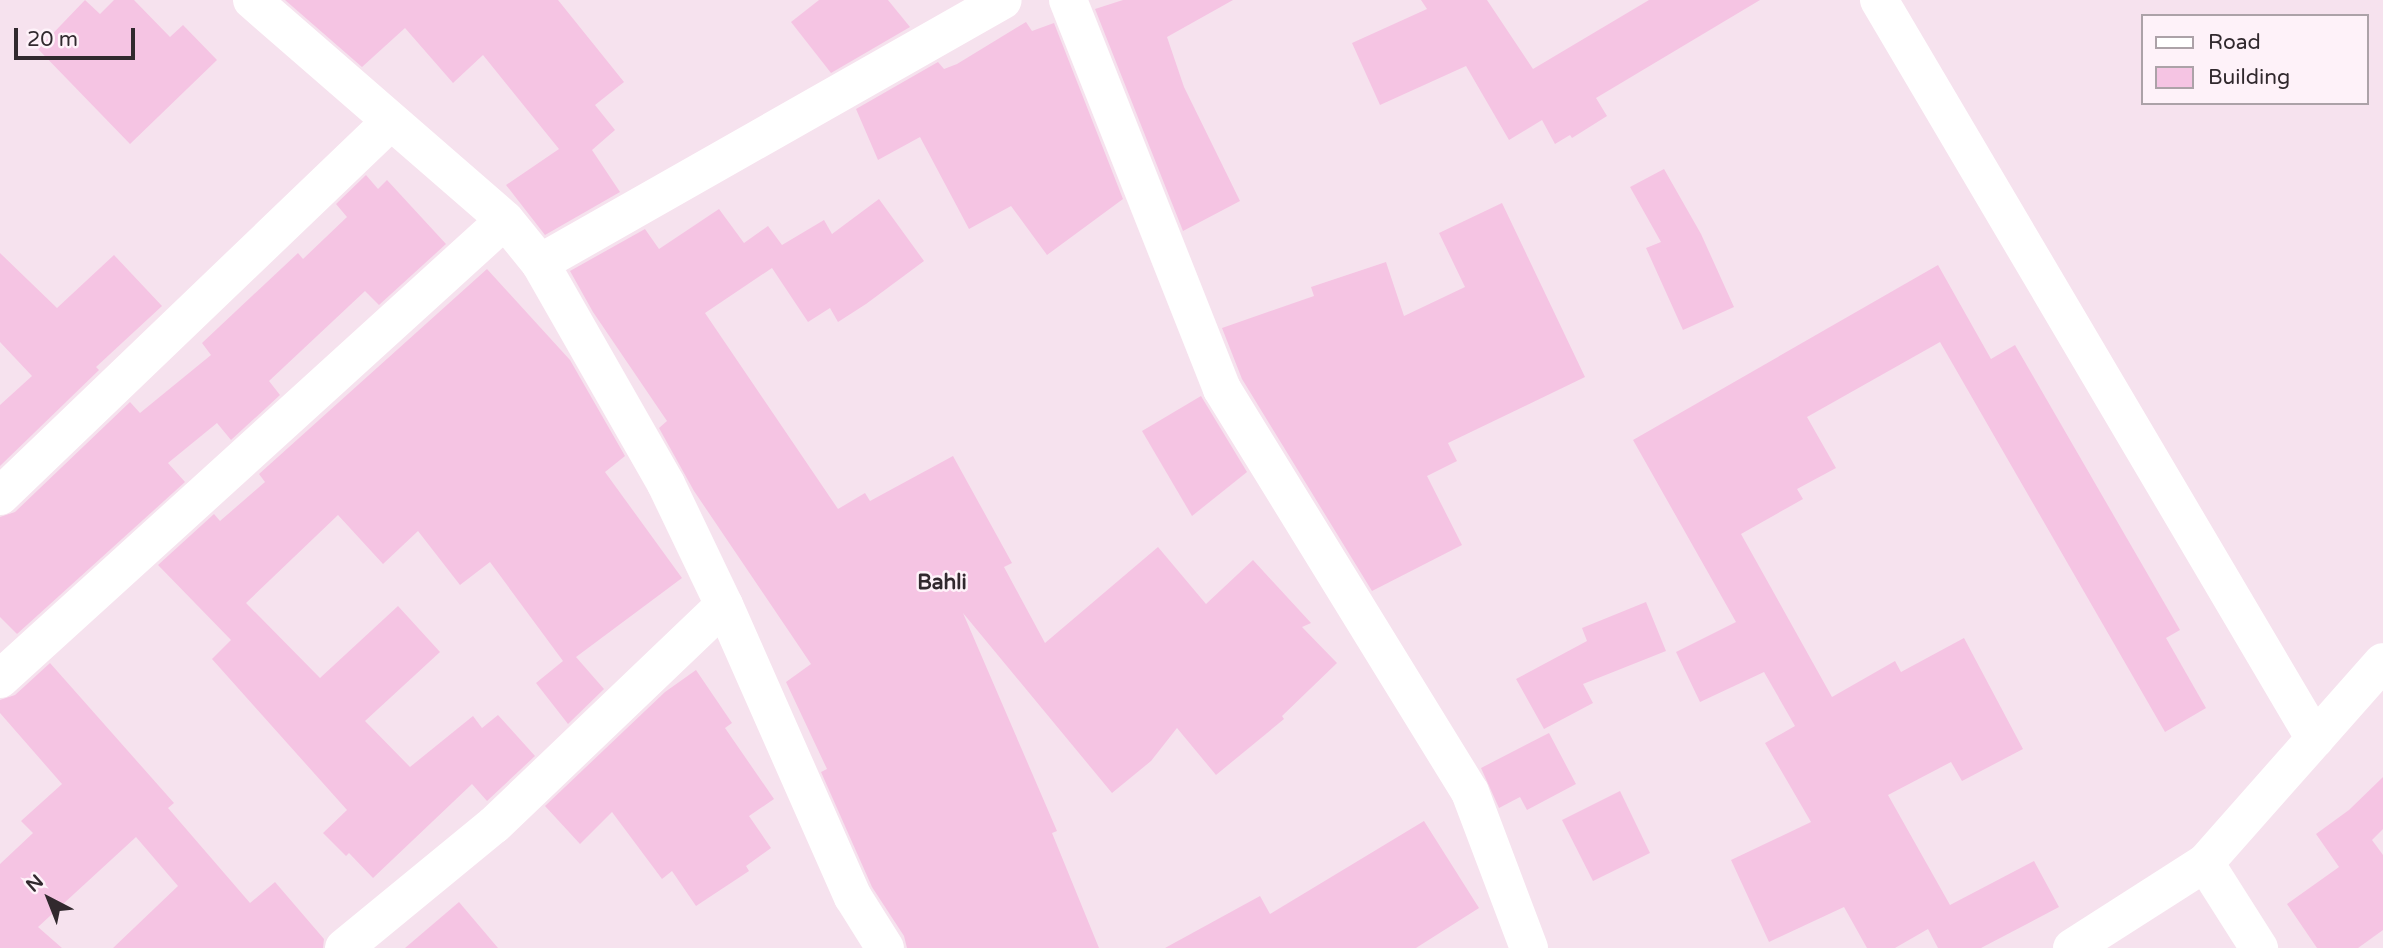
<!DOCTYPE html>
<html>
<head>
<meta charset="utf-8">
<style>
  body { margin:0 }
  #map { position:relative; width:2383px; height:948px; overflow:hidden; background:#f6e2ee; font-family:"Varela Round",sans-serif }
  div>[style] { position:absolute }
  [style*='--x'] { left:calc(var(--x)*1px); top:calc(var(--y)*1px); width:calc(var(--w)*1px); rotate:calc(var(--a)*1deg) }
  .building>* { inset:0; background:#f5c4e3 }
  .minor>* { height:38px; margin:-19px; padding:0 19px; transform-origin:19px; border-radius:19px; background:#fff }
  .tertiary>* { height:38px; margin:-19px; padding:0 19px; transform-origin:19px; border-radius:19px; background:#fff }
  span { translate:-50% -50%; white-space:nowrap; text-align:center; line-height:1.15; -webkit-text-stroke:5px #fef2f9; paint-order:stroke }
  .quarter-label { font-size:21px; color:#31292e; font-weight:700 }
  .legend { position:absolute; left:2141px; top:14px; width:228px; height:91px; box-sizing:border-box; background:#fef2f9; border:2px solid #aca2a8; margin:0; padding:9px 12px; list-style:none; font-size:21px; color:#31292e }
  .legend li { display:flex; align-items:center; gap:14px; height:35px }
  .legend b { width:35px; border:2px solid #aca2a8 }
  .north { position:absolute; left:14px; top:864px; width:70px; height:70px; -webkit-text-stroke:5px #fef2f9; paint-order:stroke; rotate:318deg; font-size:19px; font-weight:700; line-height:28px; text-align:center; color:#31292e }
  .north::after { content:''; display:block; margin:auto; width:24px; height:32px; background:#31292e; clip-path:polygon(50% 0,100% 100%,50% 72%,0 100%) }
  .scale { position:absolute; left:14px; top:28px; width:121px; height:32px; box-sizing:border-box; border:4px solid #31292e; border-top:0; padding-left:9px; font-size:21px; line-height:24px; white-space:nowrap; color:#31292e; -webkit-text-stroke:5px #fef2f9; paint-order:stroke }
</style>
</head>
<body>
<div id="map">
  <div class="building">
    <div style="clip-path:polygon(85px 0,100px 14px,114px 0,134px 0,170px 37px,183px 25px,217px 60px,130px 144px,38px 49px)"></div>
    <div style="clip-path:polygon(285px 0,558px 0,624px 82px,595px 105px,615px 130px,592px 150px,620px 192px,545px 235px,506px 185px,559px 149px,483px 55px,453px 83px,405px 28px,362px 67px)"></div>
    <div style="clip-path:polygon(819px 0,888px 0,910px 27px,831px 73px,791px 22px)"></div>
    <div style="clip-path:polygon(1123px 0,1233px 0,1167px 37px,1184px 87px,1240px 201px,1183px 231px,1095px 9px)"></div>
    <div style="clip-path:polygon(1421px 0,1487px 0,1533px 69px,1649px 0,1760px 0,1596px 98px,1607px 116px,1572px 138px,1570px 135px,1555px 144px,1542px 120px,1509px 140px,1466px 66px,1380px 105px,1352px 43px,1427px 9px)"></div>
    <div style="clip-path:polygon(1026px 22px,1032px 31px,1054px 23px,1123px 199px,1047px 255px,1011px 206px,969px 229px,920px 137px,878px 160px,856px 109px,938px 62px,944px 69px,957px 64px)"></div>
    <div style="clip-path:polygon(1664px 169px,1701px 234px,1734px 307px,1683px 330px,1646px 248px,1661px 242px,1630px 187px)"></div>
    <div style="clip-path:polygon(366px 175px,378px 189px,387px 180px,446px 244px,379px 305px,365px 291px,269px 381px,280px 395px,231px 440px,217px 423px,168px 463px,185px 482px,17px 634px,0 617px,0 517px,15px 512px,130px 402px,140px 413px,211px 355px,202px 343px,298px 253px,303px 259px,347px 217px,336px 204px)"></div>
    <div style="clip-path:polygon(879px 199px,924px 261px,866px 304px,838px 322px,830px 308px,808px 322px,772px 268px,705px 313px,838px 509px,865px 493px,870px 501px,953px 456px,1012px 563px,1004px 567px,1045px 643px,1158px 547px,1206px 604px,1253px 560px,1311px 623px,1302px 627px,1337px 663px,1282px 716px,1284px 719px,1216px 775px,1177px 728px,1151px 761px,1112px 793px,963px 613px,1057px 831px,1052px 833px,1099px 948px,907px 948px,904px 936px,872px 887px,821px 772px,827px 769px,786px 682px,811px 664px,694px 491px,659px 428px,667px 421px,593px 312px,570px 271px,645px 229px,659px 249px,719px 209px,744px 243px,768px 226px,782px 245px,824px 220px,832px 234px)"></div>
    <div style="clip-path:polygon(1502px 203px,1585px 377px,1448px 443px,1457px 461px,1427px 476px,1462px 545px,1372px 591px,1242px 379px,1222px 328px,1314px 296px,1311px 287px,1386px 262px,1404px 316px,1465px 287px,1439px 233px)"></div>
    <div style="clip-path:polygon(0 253px,57px 308px,114px 255px,162px 306px,96px 367px,99px 370px,0 466px,0 405px,32px 376px,0 342px)"></div>
    <div style="clip-path:polygon(1938px 265px,1991px 359px,2015px 345px,2180px 630px,2166px 638px,2206px 708px,2165px 732px,1940px 342px,1807px 417px,1836px 468px,1797px 489px,1803px 499px,1741px 534px,1832px 697px,1895px 661px,1901px 672px,1964px 638px,2023px 749px,1962px 781px,1951px 762px,1888px 795px,1950px 905px,2034px 861px,2059px 907px,1981px 948px,1938px 948px,1928px 929px,1895px 948px,1867px 948px,1844px 907px,1769px 942px,1731px 860px,1811px 822px,1765px 743px,1795px 726px,1764px 672px,1700px 702px,1676px 652px,1736px 622px,1633px 440px)"></div>
    <div style="clip-path:polygon(487px 269px,570px 360px,625px 456px,605px 472px,682px 578px,576px 657px,604px 689px,568px 724px,536px 683px,563px 661px,490px 562px,460px 585px,418px 531px,383px 564px,338px 515px,246px 603px,320px 678px,398px 606px,440px 652px,365px 721px,410px 767px,473px 716px,482px 728px,498px 715px,535px 756px,487px 801px,472px 784px,373px 878px,349px 853px,346px 856px,323px 833px,347px 810px,212px 659px,231px 640px,158px 565px,214px 514px,220px 521px,265px 482px,259px 474px)"></div>
    <div style="clip-path:polygon(1201px 396px,1247px 472px,1192px 516px,1142px 431px)"></div>
    <div style="clip-path:polygon(1646px 602px,1666px 651px,1583px 684px,1593px 703px,1544px 729px,1516px 679px,1587px 641px,1582px 628px)"></div>
    <div style="clip-path:polygon(50px 663px,174px 803px,168px 808px,250px 903px,275px 882px,324px 939px,323px 948px,113px 948px,178px 886px,136px 837px,38px 927px,62px 948px,0 948px,0 864px,33px 833px,21px 821px,62px 784px,0 713px,0 700px,15px 695px)"></div>
    <div style="clip-path:polygon(696px 670px,732px 723px,725px 728px,774px 799px,749px 816px,771px 848px,746px 866px,749px 871px,696px 906px,672px 871px,662px 879px,612px 812px,580px 844px,545px 806px,665px 692px)"></div>
    <div style="clip-path:polygon(1549px 733px,1576px 784px,1527px 810px,1520px 797px,1499px 808px,1481px 768px)"></div>
    <div style="clip-path:polygon(2383px 777px,2383px 829px,2372px 840px,2383px 855px,2383px 930px,2358px 948px,2317px 948px,2287px 904px,2339px 867px,2316px 834px,2349px 810px)"></div>
    <div style="clip-path:polygon(1620px 791px,1650px 853px,1593px 881px,1562px 820px)"></div>
    <div style="clip-path:polygon(1424px 821px,1479px 908px,1416px 948px,1165px 948px,1260px 896px,1270px 914px)"></div>
    <div style="clip-path:polygon(459px 902px,498px 948px,405px 948px)"></div>
  </div>
  <div class="minor">
    <div style="--x:1068;--y:0;--w:418;--a:68.4"></div>
    <div style="--x:1222;--y:389;--w:473;--a:58.4"></div>
    <div style="--x:1470;--y:792;--w:167;--a:69.3"></div>
    <div style="--x:1879;--y:0;--w:858;--a:59.46"></div>
    <div style="--x:540;--y:263;--w:532;--a:-29.6"></div>
    <div style="--x:0;--y:496;--w:540;--a:-43.8"></div>
    <div style="--x:0;--y:679;--w:682;--a:-42.27"></div>
    <div style="--x:2205;--y:863;--w:101;--a:57.6"></div>
    <div style="--x:344;--y:948;--w:194;--a:-39.4"></div>
    <div style="--x:494;--y:825;--w:318;--a:-43.7"></div>
    <div style="--x:2072;--y:948;--w:158;--a:-32.6"></div>
    <div style="--x:2205;--y:863;--w:268;--a:-48.5"></div>
  </div>
  <div class="tertiary">
    <div style="--x:252;--y:0;--w:335;--a:41"></div>
    <div style="--x:505;--y:220;--w:55;--a:50.9"></div>
    <div style="--x:540;--y:263;--w:254;--a:60.3"></div>
    <div style="--x:666;--y:484;--w:134;--a:64.4"></div>
    <div style="--x:724;--y:605;--w:319;--a:66.2"></div>
    <div style="--x:853;--y:897;--w:60;--a:57.9"></div>
  </div>
  <div class="quarter-label">
    <span style="left:942px;top:583px">Bahli</span>
  </div>
  <ul class="legend">
  <li><b style="height:9px;background:#fff"></b>Road</li>
  <li><b style="height:19px;background:#f5c4e3"></b>Building</li>
  </ul>
  <div class="north">N</div>
  <div class="scale">20 m</div>
</div>
</body>
</html>
